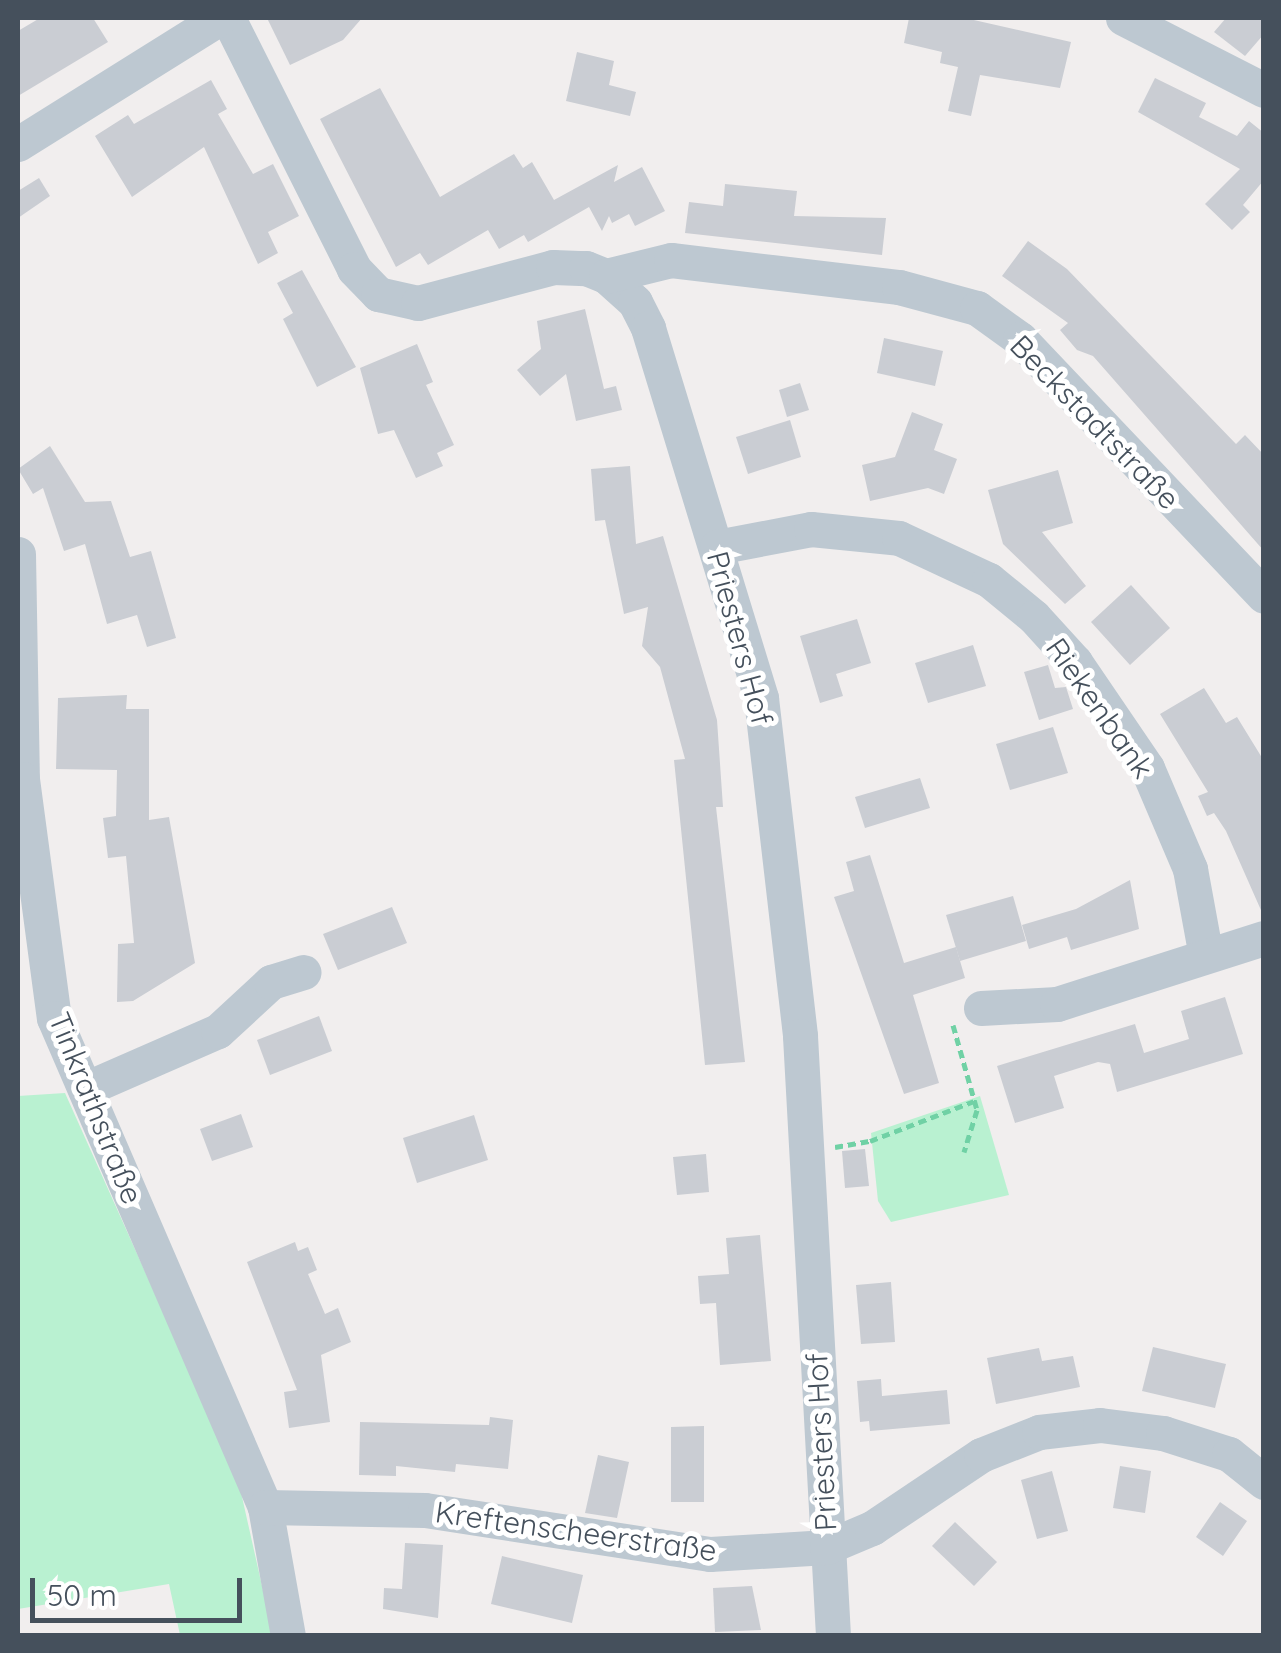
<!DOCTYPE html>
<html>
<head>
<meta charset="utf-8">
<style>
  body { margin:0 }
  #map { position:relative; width:1281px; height:1653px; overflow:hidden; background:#f1eeee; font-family:Quicksand,sans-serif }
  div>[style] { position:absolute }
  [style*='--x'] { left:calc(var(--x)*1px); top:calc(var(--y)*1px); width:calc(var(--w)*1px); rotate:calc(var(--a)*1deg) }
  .green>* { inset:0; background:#b9f1d1 }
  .building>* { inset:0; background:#cacdd3 }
  .path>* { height:5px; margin-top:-2.5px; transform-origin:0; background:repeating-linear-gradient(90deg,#70d1a5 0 8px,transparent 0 13px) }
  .minor>* { height:35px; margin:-17.5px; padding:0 17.5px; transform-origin:17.5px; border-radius:17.5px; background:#bdc8d1 }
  span { translate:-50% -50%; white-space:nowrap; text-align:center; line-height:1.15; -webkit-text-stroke:10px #fff; paint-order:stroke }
  .street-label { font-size:30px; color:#45505c }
  .frame { position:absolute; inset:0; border:20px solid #45505c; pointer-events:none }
  .scale { position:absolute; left:30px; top:1578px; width:212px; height:45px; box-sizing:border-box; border:5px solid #45505c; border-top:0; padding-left:12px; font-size:30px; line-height:35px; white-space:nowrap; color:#45505c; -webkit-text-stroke:8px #fff; paint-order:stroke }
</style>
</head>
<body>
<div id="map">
  <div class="green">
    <div style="clip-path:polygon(65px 1093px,238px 1479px,273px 1635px,180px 1635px,169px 1584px,18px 1609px,18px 1096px)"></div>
    <div style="clip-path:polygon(980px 1096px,1009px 1195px,891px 1222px,878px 1201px,871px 1133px)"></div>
  </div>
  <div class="building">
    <div style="clip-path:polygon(40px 18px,93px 18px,108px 42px,18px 96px,18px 31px)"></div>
    <div style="clip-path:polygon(267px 18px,362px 18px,343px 40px,290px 65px)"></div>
    <div style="clip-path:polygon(909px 18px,965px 18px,1071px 42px,1060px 88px,980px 75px,971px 116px,948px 111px,958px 67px,940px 63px,942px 52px,904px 43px)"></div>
    <div style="clip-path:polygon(1226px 18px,1264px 18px,1264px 34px,1245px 56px,1214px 32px)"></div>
    <div style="clip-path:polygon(577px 52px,614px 61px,609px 85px,636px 92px,630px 116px,566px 101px)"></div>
    <div style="clip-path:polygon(1155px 78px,1206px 103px,1199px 117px,1237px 136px,1249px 121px,1264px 133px,1264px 180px,1243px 205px,1250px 212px,1232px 230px,1205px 204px,1240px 169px,1138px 112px)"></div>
    <div style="clip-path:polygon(211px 80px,227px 109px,218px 114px,253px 174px,273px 164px,299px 216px,268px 232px,278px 253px,258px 264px,204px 147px,132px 197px,95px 136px,128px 115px,134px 124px)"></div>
    <div style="clip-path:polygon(380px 88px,440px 197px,514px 154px,523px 168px,532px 162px,554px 200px,618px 165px,614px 182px,642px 167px,665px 211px,635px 226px,629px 214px,612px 223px,609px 216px,602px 231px,589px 207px,528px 242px,524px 235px,499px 249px,488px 230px,428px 265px,420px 253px,396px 267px,320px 119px)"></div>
    <div style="clip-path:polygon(39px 178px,50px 196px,18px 218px,18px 191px)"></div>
    <div style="clip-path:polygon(725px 184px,797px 191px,794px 216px,886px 218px,882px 255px,685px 233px,689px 202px,723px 206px)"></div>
    <div style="clip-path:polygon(1028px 241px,1067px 269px,1236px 444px,1245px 435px,1264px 455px,1264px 551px,1093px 356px,1077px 350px,1060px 330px,1068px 323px,1002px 276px)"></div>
    <div style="clip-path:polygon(302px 270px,356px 367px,317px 387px,283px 319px,293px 313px,277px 283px)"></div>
    <div style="clip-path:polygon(585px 309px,604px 389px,616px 386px,622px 410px,576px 421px,566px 374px,540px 396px,517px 370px,541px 349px,537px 321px)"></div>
    <div style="clip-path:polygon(884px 338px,943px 351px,935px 386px,877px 373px)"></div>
    <div style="clip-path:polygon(417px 344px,433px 382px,426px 385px,454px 445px,437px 453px,443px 466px,416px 478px,394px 430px,378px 434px,360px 368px)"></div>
    <div style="clip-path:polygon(800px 383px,809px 410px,787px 417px,779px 390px)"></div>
    <div style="clip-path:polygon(912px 412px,943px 424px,934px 450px,957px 459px,944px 494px,928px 488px,870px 501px,862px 465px,895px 457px)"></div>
    <div style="clip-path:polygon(790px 420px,801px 457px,748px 474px,736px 437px)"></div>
    <div style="clip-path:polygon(50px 446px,85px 502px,111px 501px,130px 557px,151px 551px,176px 638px,147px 647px,137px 615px,107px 624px,85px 544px,64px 551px,43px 488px,33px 494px,18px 469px)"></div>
    <div style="clip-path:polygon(630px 466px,636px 544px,663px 536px,717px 720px,723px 807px,716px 807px,745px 1062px,705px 1065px,674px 760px,685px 759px,660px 667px,642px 646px,648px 607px,624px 614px,605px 520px,595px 521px,591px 469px)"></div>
    <div style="clip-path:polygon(1058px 470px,1073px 523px,1042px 532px,1086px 586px,1065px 604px,1003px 544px,988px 490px)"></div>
    <div style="clip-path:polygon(1131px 585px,1170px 628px,1130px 665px,1091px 622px)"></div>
    <div style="clip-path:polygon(857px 619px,871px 663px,836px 674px,843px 696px,820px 703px,800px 636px)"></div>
    <div style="clip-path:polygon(973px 645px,986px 686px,928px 703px,915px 663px)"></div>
    <div style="clip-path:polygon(1048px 665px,1055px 688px,1066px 687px,1073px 709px,1039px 720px,1024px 672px)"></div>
    <div style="clip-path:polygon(1204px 688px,1226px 723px,1237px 717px,1264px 761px,1264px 917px,1226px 831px,1214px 813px,1207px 816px,1198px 796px,1208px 792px,1160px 714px)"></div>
    <div style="clip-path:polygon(127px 695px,126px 709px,149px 709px,149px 820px,169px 817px,195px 963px,133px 1001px,117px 1002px,118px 944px,134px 943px,126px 856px,108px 858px,103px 818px,116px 816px,117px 770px,56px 769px,58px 698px)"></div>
    <div style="clip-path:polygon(1053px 727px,1068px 773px,1010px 790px,996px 744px)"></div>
    <div style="clip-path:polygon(920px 778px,930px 808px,865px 828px,855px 797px)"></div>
    <div style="clip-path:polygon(870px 855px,904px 963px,956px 947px,965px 978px,913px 995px,939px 1083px,904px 1094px,834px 897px,854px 891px,846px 862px)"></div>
    <div style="clip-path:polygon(1130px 880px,1139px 929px,1071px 950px,1067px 937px,1029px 949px,1022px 925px,1076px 909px)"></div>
    <div style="clip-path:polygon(1013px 896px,1026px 941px,960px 961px,946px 915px)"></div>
    <div style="clip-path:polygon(392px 907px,407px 943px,338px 970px,323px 934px)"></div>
    <div style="clip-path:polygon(1225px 997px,1243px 1054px,1117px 1092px,1110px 1064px,1098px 1062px,1054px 1076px,1064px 1108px,1015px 1123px,997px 1066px,1135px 1024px,1144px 1053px,1189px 1039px,1181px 1011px)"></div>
    <div style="clip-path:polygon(319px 1016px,332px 1051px,270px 1075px,257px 1040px)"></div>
    <div style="clip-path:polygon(241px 1114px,253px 1147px,212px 1161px,200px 1129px)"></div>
    <div style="clip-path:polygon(474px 1115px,488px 1160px,417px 1183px,403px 1138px)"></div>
    <div style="clip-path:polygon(865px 1149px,869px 1186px,845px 1188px,842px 1151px)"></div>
    <div style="clip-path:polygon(706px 1154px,709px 1192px,677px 1195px,673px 1157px)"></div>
    <div style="clip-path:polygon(760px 1235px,771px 1361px,720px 1365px,716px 1303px,700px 1304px,698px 1276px,729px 1274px,726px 1238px)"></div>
    <div style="clip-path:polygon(295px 1242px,298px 1251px,308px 1247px,317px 1270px,308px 1274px,325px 1314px,338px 1308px,351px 1342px,321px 1355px,330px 1422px,289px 1428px,284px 1392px,297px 1390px,247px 1262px)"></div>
    <div style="clip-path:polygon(891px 1282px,895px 1342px,861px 1344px,856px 1285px)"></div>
    <div style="clip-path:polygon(1153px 1347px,1226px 1364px,1215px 1408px,1142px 1391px)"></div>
    <div style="clip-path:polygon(1039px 1348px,1042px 1361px,1073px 1356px,1080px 1387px,996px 1404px,987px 1358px)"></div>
    <div style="clip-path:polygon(881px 1379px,882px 1396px,947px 1390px,950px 1424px,870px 1431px,869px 1421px,860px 1422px,857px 1381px)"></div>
    <div style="clip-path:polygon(490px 1417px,513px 1420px,508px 1469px,456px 1464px,455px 1472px,396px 1466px,396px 1476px,359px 1475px,360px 1422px,489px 1425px)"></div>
    <div style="clip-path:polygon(704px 1426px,704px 1502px,671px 1502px,671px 1427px)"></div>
    <div style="clip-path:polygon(598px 1455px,629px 1462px,617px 1518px,585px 1513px)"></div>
    <div style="clip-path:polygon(1120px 1466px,1151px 1471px,1145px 1513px,1113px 1508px)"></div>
    <div style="clip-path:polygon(1052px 1471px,1068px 1531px,1037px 1539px,1021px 1480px)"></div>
    <div style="clip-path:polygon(1220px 1502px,1247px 1521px,1223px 1556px,1196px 1537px)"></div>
    <div style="clip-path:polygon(955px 1522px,997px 1562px,974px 1586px,932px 1546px)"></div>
    <div style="clip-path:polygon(405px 1543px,443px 1545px,438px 1618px,383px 1609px,384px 1588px,402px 1589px)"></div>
    <div style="clip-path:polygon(502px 1556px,583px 1575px,572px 1623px,491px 1604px)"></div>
    <div style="clip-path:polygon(752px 1586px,761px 1630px,715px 1632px,713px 1588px)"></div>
  </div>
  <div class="path">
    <div style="--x:953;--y:1025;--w:88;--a:74.2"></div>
    <div style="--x:977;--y:1110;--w:44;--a:107.2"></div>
    <div style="--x:835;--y:1147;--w:36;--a:-10"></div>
    <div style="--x:870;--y:1141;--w:111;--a:-21"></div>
  </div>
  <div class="minor">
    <div style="--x:228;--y:18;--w:281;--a:63.3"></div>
    <div style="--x:354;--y:269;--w:35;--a:46"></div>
    <div style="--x:378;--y:294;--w:41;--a:12.7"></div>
    <div style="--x:418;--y:303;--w:140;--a:-14.9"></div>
    <div style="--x:553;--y:267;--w:33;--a:2"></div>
    <div style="--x:586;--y:268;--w:22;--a:22"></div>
    <div style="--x:606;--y:276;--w:39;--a:42"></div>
    <div style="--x:635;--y:302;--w:29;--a:63"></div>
    <div style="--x:648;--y:328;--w:387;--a:73"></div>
    <div style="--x:761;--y:698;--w:340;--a:83.4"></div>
    <div style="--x:800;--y:1036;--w:601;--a:86.85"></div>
    <div style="--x:1123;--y:18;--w:158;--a:27.1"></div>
    <div style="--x:18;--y:144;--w:238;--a:-32"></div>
    <div style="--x:606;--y:276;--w:67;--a:-13.8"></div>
    <div style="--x:671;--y:260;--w:230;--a:6.8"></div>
    <div style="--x:899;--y:287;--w:81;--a:15.1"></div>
    <div style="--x:977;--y:308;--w:53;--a:35.8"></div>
    <div style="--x:1020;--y:339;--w:354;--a:46.5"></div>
    <div style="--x:717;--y:547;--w:96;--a:-10.8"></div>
    <div style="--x:811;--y:529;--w:88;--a:5.8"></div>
    <div style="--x:899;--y:538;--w:99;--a:25"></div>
    <div style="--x:989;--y:580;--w:58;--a:39.4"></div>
    <div style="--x:1034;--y:617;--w:61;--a:47.7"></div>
    <div style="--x:1075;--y:662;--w:128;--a:55.8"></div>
    <div style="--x:1147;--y:768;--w:110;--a:66.9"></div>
    <div style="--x:1190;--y:869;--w:88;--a:79.6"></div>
    <div style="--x:18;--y:554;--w:225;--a:89"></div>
    <div style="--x:22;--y:779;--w:241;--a:82.4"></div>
    <div style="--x:54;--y:1018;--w:533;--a:66.66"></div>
    <div style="--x:265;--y:1507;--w:131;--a:79.9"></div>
    <div style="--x:981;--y:1008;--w:76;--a:-3"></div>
    <div style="--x:1057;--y:1004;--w:217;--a:-17.7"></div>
    <div style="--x:85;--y:1089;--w:145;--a:-23.6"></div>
    <div style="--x:218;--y:1031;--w:72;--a:-42.8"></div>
    <div style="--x:271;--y:982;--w:34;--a:-17"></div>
    <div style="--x:265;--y:1507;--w:160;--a:1.1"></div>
    <div style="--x:425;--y:1510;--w:288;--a:8.8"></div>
    <div style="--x:710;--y:1554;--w:117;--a:-3.4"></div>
    <div style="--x:827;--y:1547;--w:49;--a:-22.9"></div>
    <div style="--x:872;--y:1528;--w:131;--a:-33.8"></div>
    <div style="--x:981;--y:1455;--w:62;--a:-21.6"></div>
    <div style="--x:1039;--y:1432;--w:61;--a:-6.5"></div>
    <div style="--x:1100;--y:1425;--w:64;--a:7.2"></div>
    <div style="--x:1163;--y:1433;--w:69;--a:17.7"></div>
    <div style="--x:1229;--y:1454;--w:45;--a:38.7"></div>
  </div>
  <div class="street-label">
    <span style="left:1095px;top:422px;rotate:46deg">Beckstadtstraße</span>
    <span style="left:740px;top:638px;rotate:75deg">Priesters Hof</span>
    <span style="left:1100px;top:708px;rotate:55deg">Riekenbank</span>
    <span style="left:96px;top:1108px;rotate:68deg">Tinkrathstraße</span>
    <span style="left:821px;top:1442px;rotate:-93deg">Priesters Hof</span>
    <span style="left:576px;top:1531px;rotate:8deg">Kreftenscheerstraße</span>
  </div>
  <div class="frame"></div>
  <div class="scale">50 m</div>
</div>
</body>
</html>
